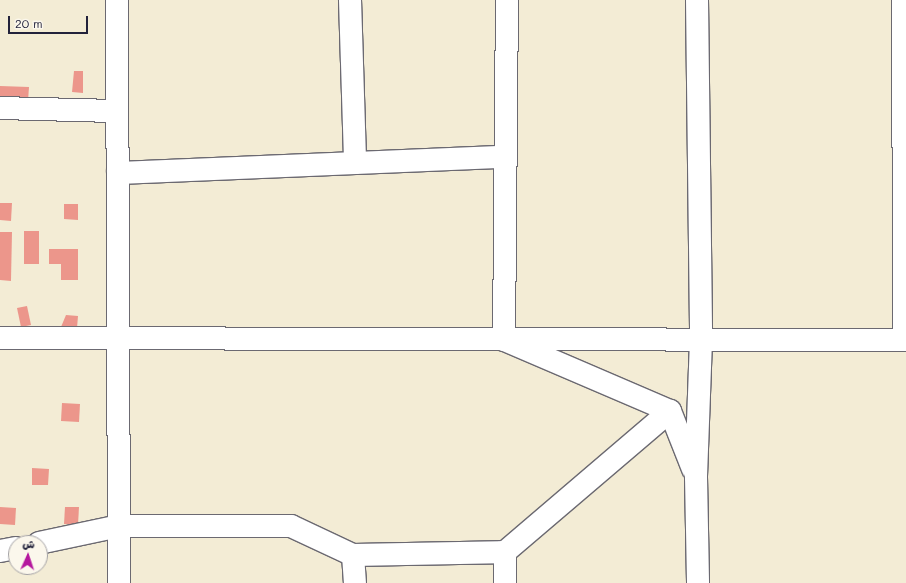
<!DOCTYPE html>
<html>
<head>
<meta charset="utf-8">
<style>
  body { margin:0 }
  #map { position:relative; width:906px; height:583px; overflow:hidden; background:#f3ecd5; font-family:Mali,"Playpen Sans Arabic",sans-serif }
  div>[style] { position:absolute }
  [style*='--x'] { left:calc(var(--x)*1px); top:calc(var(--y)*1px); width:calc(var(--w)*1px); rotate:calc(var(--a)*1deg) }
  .building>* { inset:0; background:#ec968b }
  .roads { filter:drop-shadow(1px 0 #6b6971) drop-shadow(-1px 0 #6b6971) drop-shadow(0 1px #6b6971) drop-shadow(0 -1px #6b6971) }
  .minor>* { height:22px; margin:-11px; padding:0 11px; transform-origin:11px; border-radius:11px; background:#fff }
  span { translate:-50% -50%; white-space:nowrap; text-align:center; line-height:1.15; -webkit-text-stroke:4px #fbf7ec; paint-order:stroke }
  .north { position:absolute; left:8px; top:535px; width:40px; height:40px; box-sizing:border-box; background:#fbf7ec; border:1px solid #a4a2a5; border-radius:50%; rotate:3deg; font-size:11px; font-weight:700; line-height:16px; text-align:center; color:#22223b }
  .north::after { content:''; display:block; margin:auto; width:14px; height:18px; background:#b5179e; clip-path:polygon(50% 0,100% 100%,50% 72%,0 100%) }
  .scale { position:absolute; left:8px; top:16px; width:80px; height:18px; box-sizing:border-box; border:2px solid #22223b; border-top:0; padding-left:5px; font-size:12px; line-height:14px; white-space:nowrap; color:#22223b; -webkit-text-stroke:3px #fbf7ec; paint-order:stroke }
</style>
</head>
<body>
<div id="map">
  <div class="building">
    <div style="clip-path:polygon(74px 71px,83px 71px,83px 93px,72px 92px)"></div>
    <div style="clip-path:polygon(0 86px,29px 87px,28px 101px,0 100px)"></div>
    <div style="clip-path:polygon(0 203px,12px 203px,11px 221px,0 220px)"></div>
    <div style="clip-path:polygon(64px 204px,78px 204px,78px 220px,64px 219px)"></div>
    <div style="clip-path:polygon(24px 231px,39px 231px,39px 264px,24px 264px)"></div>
    <div style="clip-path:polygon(0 232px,12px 232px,11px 281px,0 280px)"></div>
    <div style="clip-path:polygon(49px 249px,78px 249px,78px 280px,61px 280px,61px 264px,49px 264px)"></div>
    <div style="clip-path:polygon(27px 306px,31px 325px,21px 327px,17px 308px)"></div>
    <div style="clip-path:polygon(66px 315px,78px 316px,77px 328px,61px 327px)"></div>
    <div style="clip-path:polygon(62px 403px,80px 404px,79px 422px,61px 421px)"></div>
    <div style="clip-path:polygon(32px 468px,49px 469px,48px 485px,32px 485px)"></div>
    <div style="clip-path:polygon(0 507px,16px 508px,15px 525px,0 524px)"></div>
    <div style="clip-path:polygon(65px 507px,79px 507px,78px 525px,64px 524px)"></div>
  </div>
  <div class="roads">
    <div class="minor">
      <div style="--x:117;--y:0;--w:583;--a:89.8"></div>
      <div style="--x:350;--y:0;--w:163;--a:88.2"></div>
      <div style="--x:697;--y:0;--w:340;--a:89.3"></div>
      <div style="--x:701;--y:340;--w:137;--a:92.1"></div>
      <div style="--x:696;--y:477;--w:106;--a:88.9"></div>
      <div style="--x:903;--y:0;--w:340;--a:89.8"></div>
      <div style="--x:0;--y:108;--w:117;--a:1.5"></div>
      <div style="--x:118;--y:173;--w:387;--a:-2.4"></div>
      <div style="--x:0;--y:338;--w:906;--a:0.13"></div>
      <div style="--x:670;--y:411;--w:62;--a:68.4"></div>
      <div style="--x:39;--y:543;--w:82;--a:-12"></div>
      <div style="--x:119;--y:526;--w:172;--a:0"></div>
      <div style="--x:291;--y:526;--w:68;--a:25.1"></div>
      <div style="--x:353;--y:555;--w:152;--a:-1.1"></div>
      <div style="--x:0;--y:551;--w:16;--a:-11"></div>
      <div style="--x:353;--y:555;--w:28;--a:86"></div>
      <div style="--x:505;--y:583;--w:31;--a:-90"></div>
      <div style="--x:505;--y:552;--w:217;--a:-40.5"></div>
      <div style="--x:670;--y:411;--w:181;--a:-156.8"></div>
      <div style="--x:504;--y:340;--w:340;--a:-89.5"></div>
    </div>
  </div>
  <div class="north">ش</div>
  <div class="scale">20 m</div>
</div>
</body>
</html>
